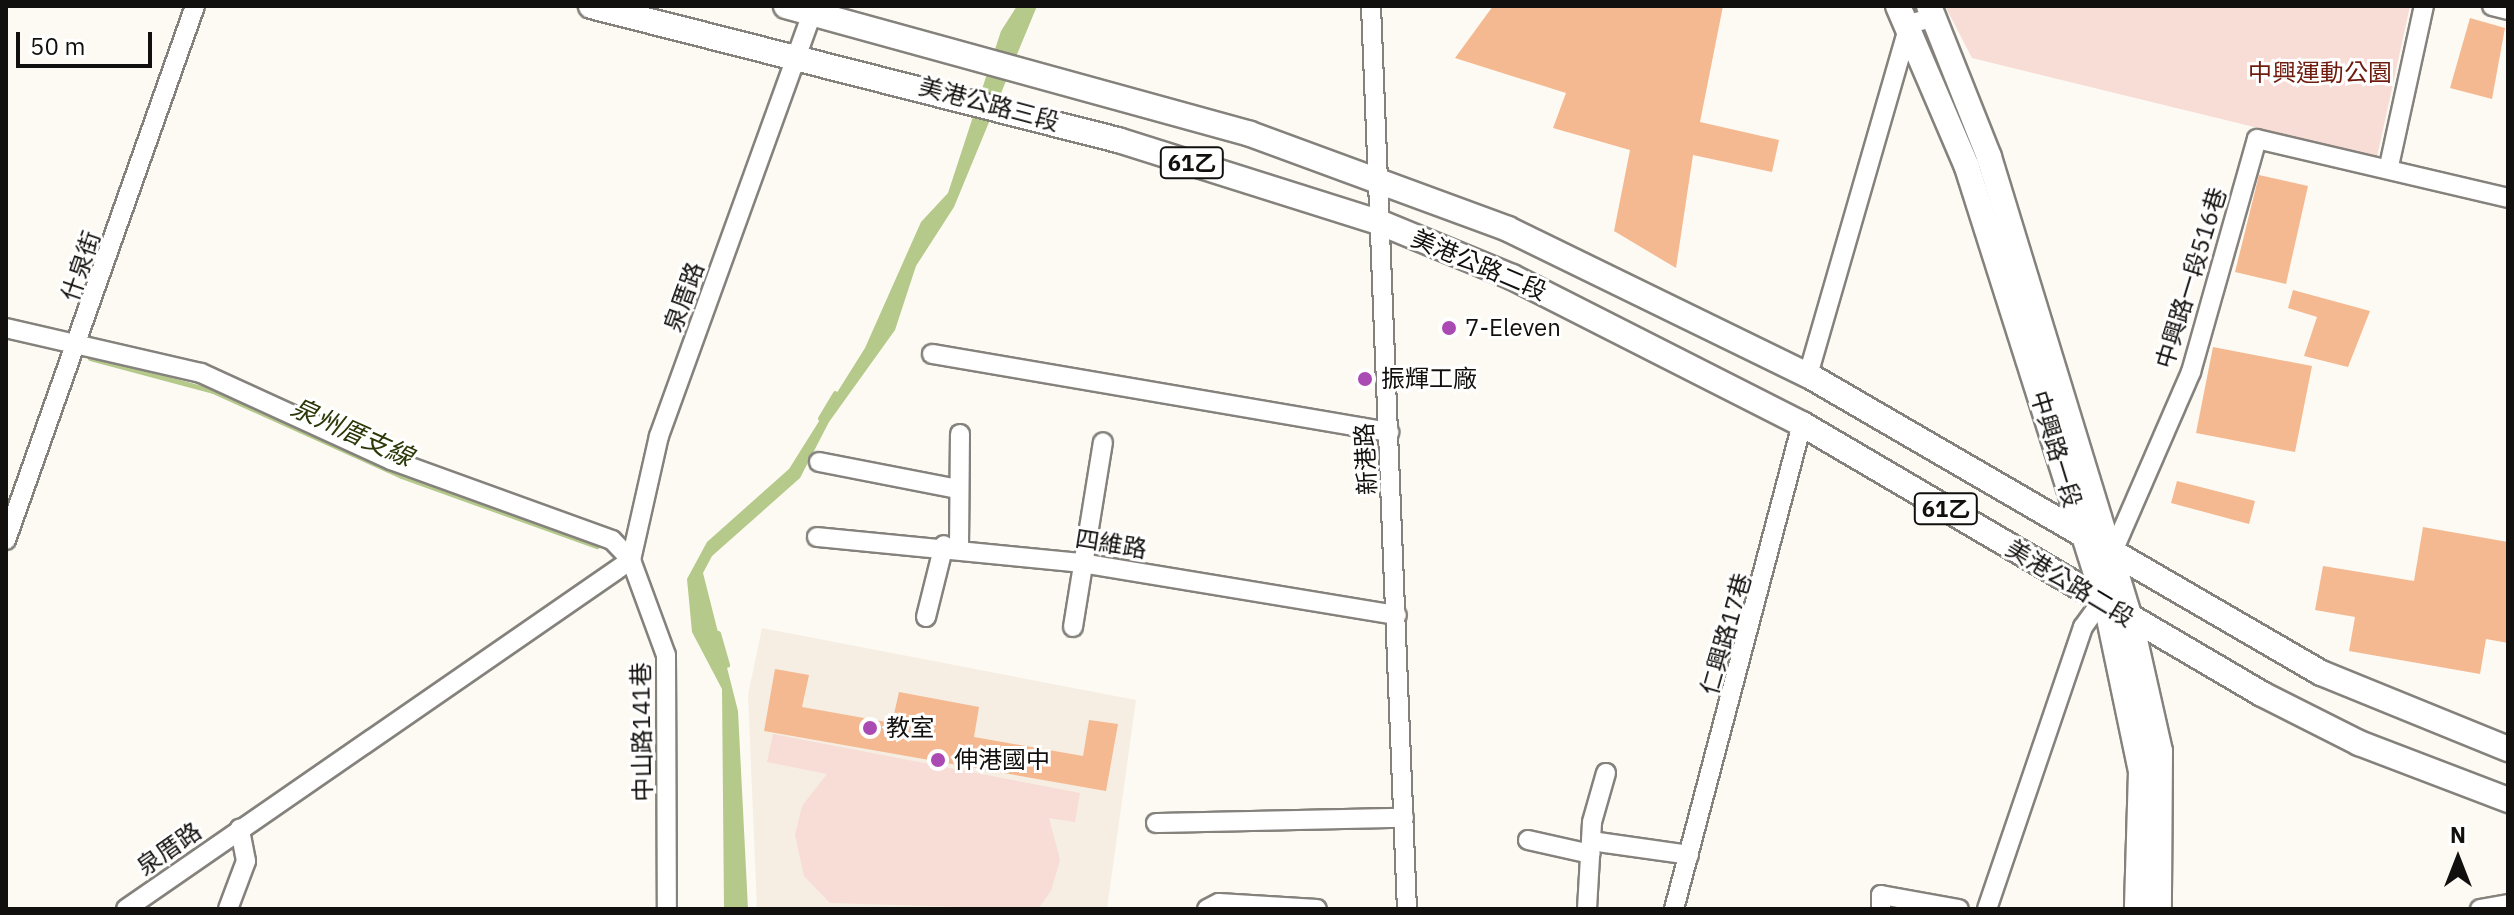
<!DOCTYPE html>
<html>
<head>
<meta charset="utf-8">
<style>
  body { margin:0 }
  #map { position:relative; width:2514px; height:915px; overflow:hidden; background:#fdfaf4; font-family:"IBM Plex Sans","Noto Sans TC",sans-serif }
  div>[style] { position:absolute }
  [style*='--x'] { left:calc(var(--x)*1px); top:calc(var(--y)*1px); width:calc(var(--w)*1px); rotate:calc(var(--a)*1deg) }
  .built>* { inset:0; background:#f6eee2 }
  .green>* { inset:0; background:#f8dcd6 }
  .water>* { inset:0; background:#b4c98a }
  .stream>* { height:5px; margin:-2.5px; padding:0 2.5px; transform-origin:2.5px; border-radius:2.5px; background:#b4c98a }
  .building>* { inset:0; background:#f4b990 }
  .roads { filter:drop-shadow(2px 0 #85827d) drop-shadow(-2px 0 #85827d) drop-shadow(0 2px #85827d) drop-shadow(0 -2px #85827d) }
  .minor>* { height:18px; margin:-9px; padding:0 9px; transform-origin:9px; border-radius:9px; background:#fff }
  .major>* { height:24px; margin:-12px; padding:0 12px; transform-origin:12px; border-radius:12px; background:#fff }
  .dots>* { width:22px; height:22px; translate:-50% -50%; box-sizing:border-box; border:4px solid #fff; border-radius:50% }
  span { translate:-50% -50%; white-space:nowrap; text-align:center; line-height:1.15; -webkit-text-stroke:6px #fff; paint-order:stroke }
  .shield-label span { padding:2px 6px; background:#fff; border:2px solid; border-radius:6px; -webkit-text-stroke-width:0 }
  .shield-label { font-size:22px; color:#11100e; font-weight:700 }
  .park-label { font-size:24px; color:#6e1c0d }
  .street-label { font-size:24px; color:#11100e }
  .poi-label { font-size:24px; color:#11100e }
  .left { translate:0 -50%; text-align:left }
  .water-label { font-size:26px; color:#2b3808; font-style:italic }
  .frame { position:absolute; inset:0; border:8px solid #11100e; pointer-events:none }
  .north { position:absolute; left:2418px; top:819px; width:80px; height:80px; -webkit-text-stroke:6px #fff; paint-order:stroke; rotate:0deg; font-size:22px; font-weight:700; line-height:32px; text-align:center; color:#11100e }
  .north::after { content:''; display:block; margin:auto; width:28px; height:36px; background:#11100e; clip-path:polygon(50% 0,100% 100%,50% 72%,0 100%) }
  .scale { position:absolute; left:16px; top:32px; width:136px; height:36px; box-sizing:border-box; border:4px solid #11100e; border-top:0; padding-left:10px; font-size:24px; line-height:28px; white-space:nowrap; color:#11100e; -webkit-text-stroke:6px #fff; paint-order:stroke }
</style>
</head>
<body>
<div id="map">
  <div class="built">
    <div style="clip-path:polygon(762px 628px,1136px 700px,1107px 909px,757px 909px,748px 695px)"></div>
  </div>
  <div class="green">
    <div style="clip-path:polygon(1945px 6px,2410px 6px,2377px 157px,1972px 58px)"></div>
    <div style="clip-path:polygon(773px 734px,1080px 793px,1075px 822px,1049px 818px,1060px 860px,1051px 891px,1038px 909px,830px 903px,804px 876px,795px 835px,802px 806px,827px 774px,767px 762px)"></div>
  </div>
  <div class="water">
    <div style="clip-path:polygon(1017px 6px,1037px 6px,954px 207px,916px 266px,895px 330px,829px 422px,800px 478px,712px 556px,703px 573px,738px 711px,748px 909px,724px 909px,722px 689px,692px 632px,687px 579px,707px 542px,789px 469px,865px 348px,921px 222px,948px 193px,1001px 31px)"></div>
  </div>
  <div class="stream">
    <div style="--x:90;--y:358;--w:127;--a:15"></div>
    <div style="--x:213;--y:391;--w:206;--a:24.3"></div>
    <div style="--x:401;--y:476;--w:208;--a:19.7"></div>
    <div style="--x:820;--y:418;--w:29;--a:-59"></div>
    <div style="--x:718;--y:633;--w:33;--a:74"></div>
  </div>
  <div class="building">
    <div style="clip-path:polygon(1493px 6px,1723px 6px,1700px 122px,1779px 140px,1772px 172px,1693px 155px,1676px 268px,1614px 231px,1630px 150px,1553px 128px,1566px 93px,1455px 58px)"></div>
    <div style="clip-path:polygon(2470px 18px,2505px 28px,2492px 99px,2450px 88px)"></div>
    <div style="clip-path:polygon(2259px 175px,2308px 186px,2286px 284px,2235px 272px)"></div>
    <div style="clip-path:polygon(2293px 290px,2370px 311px,2348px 367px,2304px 356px,2317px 317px,2288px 308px)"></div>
    <div style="clip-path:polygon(2213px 347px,2312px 366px,2295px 452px,2196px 433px)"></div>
    <div style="clip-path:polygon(2177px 481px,2255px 501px,2249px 524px,2171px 503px)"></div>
    <div style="clip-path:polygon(2423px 527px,2508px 542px,2508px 643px,2486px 639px,2480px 674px,2349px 651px,2355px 617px,2315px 610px,2323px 566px,2414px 581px)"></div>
    <div style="clip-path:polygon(775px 669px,809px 675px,802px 707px,892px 723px,899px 692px,979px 707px,974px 737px,1083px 756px,1089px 720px,1118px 724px,1106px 791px,764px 731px)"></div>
  </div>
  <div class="roads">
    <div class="minor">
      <div style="--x:1371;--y:6;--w:904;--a:87.72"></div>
      <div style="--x:2492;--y:6;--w:16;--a:14"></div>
      <div style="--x:2389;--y:166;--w:164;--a:-77.7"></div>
      <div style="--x:6;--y:328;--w:200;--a:13"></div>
      <div style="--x:201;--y:373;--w:209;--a:24.6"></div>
      <div style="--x:391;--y:460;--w:235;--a:19.9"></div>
      <div style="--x:612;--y:540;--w:28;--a:46"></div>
      <div style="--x:631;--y:560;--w:101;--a:69.8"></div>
      <div style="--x:666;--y:655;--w:254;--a:89.8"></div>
      <div style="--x:932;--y:354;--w:464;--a:9.7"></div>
      <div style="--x:1808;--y:375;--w:365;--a:-73.9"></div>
      <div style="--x:1909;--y:24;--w:28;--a:-15"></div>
      <div style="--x:819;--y:462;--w:142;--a:11"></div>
      <div style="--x:817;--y:537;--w:266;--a:5.6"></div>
      <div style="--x:1082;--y:563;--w:319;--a:9.4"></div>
      <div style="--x:6;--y:540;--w:566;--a:-70.51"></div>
      <div style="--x:959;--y:547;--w:113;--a:-89.5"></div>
      <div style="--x:2111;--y:556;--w:201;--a:-66.5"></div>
      <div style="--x:2191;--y:372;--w:242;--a:-74.2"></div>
      <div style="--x:2257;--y:139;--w:258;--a:13.2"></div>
      <div style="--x:631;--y:560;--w:127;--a:-77.3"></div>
      <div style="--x:659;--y:436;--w:457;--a:-70.1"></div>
      <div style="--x:926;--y:617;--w:74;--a:-76"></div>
      <div style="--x:1073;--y:627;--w:187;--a:-80.8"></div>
      <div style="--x:1156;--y:823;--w:248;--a:-1.2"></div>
      <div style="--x:1528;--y:840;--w:64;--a:12.7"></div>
      <div style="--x:1591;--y:841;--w:99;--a:8.1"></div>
      <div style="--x:126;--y:909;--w:614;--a:-34.65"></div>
      <div style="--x:228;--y:909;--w:51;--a:-69.4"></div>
      <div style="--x:246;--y:861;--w:33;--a:-101"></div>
      <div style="--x:1207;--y:909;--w:13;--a:-27"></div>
      <div style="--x:1219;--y:903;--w:98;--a:3.5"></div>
      <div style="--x:1587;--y:909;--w:87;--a:-86.7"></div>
      <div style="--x:1592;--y:822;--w:51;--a:-74.1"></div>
      <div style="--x:1674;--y:909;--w:502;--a:-75.22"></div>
      <div style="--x:1881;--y:909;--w:14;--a:-90"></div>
      <div style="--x:1881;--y:895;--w:79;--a:10.2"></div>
      <div style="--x:1987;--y:909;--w:298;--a:-71.2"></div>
      <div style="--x:2083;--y:627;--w:41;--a:-54"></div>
      <div style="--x:2480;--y:909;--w:28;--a:-10"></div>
    </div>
    <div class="major">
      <div style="--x:591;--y:6;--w:544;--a:14.27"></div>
      <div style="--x:1118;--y:140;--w:276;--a:17.5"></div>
      <div style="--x:1381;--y:223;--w:142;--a:22.4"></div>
      <div style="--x:1512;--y:277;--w:325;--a:26.9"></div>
      <div style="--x:1802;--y:424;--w:533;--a:30.41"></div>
      <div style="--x:2262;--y:694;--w:109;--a:26.8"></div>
      <div style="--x:2359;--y:743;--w:160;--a:20.9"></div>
      <div style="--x:786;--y:6;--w:481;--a:15.4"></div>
      <div style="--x:1250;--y:134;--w:275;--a:20.2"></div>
      <div style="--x:1508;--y:229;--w:334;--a:26"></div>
      <div style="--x:1808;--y:375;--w:593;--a:30.15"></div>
      <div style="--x:2321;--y:673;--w:202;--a:22.1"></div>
      <div style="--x:1898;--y:6;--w:175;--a:66.8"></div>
      <div style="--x:1967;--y:167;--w:459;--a:72.4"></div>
      <div style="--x:2106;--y:604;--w:171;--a:78.2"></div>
      <div style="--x:2141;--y:771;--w:138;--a:91.7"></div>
      <div style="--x:1929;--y:6;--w:162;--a:68.3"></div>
      <div style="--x:1989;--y:157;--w:482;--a:73"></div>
      <div style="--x:2130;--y:618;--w:136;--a:77.3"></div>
      <div style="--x:2160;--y:751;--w:158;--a:90.4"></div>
    </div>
  </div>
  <div class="dots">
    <div style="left:1449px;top:328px;background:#aa4ab3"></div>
    <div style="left:1365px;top:379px;background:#aa4ab3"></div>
    <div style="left:870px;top:728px;background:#aa4ab3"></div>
    <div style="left:938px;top:760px;background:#aa4ab3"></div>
  </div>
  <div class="shield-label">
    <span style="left:1192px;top:163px">61乙</span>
    <span style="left:1946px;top:509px">61乙</span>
  </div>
  <div class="park-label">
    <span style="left:2320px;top:73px">中興運動公園</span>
  </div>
  <div class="street-label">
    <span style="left:989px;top:104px;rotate:15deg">美港公路三段</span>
    <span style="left:1479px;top:265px;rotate:23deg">美港公路二段</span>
    <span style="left:81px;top:266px;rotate:-71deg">什泉街</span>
    <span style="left:2191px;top:278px;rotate:-73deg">中興路一段516巷</span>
    <span style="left:684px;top:297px;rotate:-70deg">泉厝路</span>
    <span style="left:2056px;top:449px;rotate:73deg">中興路一段</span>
    <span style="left:1366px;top:459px;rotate:-93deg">新港路</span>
    <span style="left:1111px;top:544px;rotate:9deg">四維路</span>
    <span style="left:2070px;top:583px;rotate:31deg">美港公路二段</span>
    <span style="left:1726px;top:634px;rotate:-74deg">仁興路17巷</span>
    <span style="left:642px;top:732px;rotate:-91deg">中山路141巷</span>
    <span style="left:169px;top:849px;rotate:-35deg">泉厝路</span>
  </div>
  <div class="poi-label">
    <span class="left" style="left:1465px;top:328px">7-Eleven</span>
    <span class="left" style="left:1381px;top:379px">振輝工廠</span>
    <span class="left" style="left:886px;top:728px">教室</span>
    <span class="left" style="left:954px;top:760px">伸港國中</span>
  </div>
  <div class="water-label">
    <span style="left:352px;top:432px;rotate:24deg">泉州厝支線</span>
  </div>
  <div class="frame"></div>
  <div class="north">N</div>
  <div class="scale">50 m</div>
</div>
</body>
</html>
